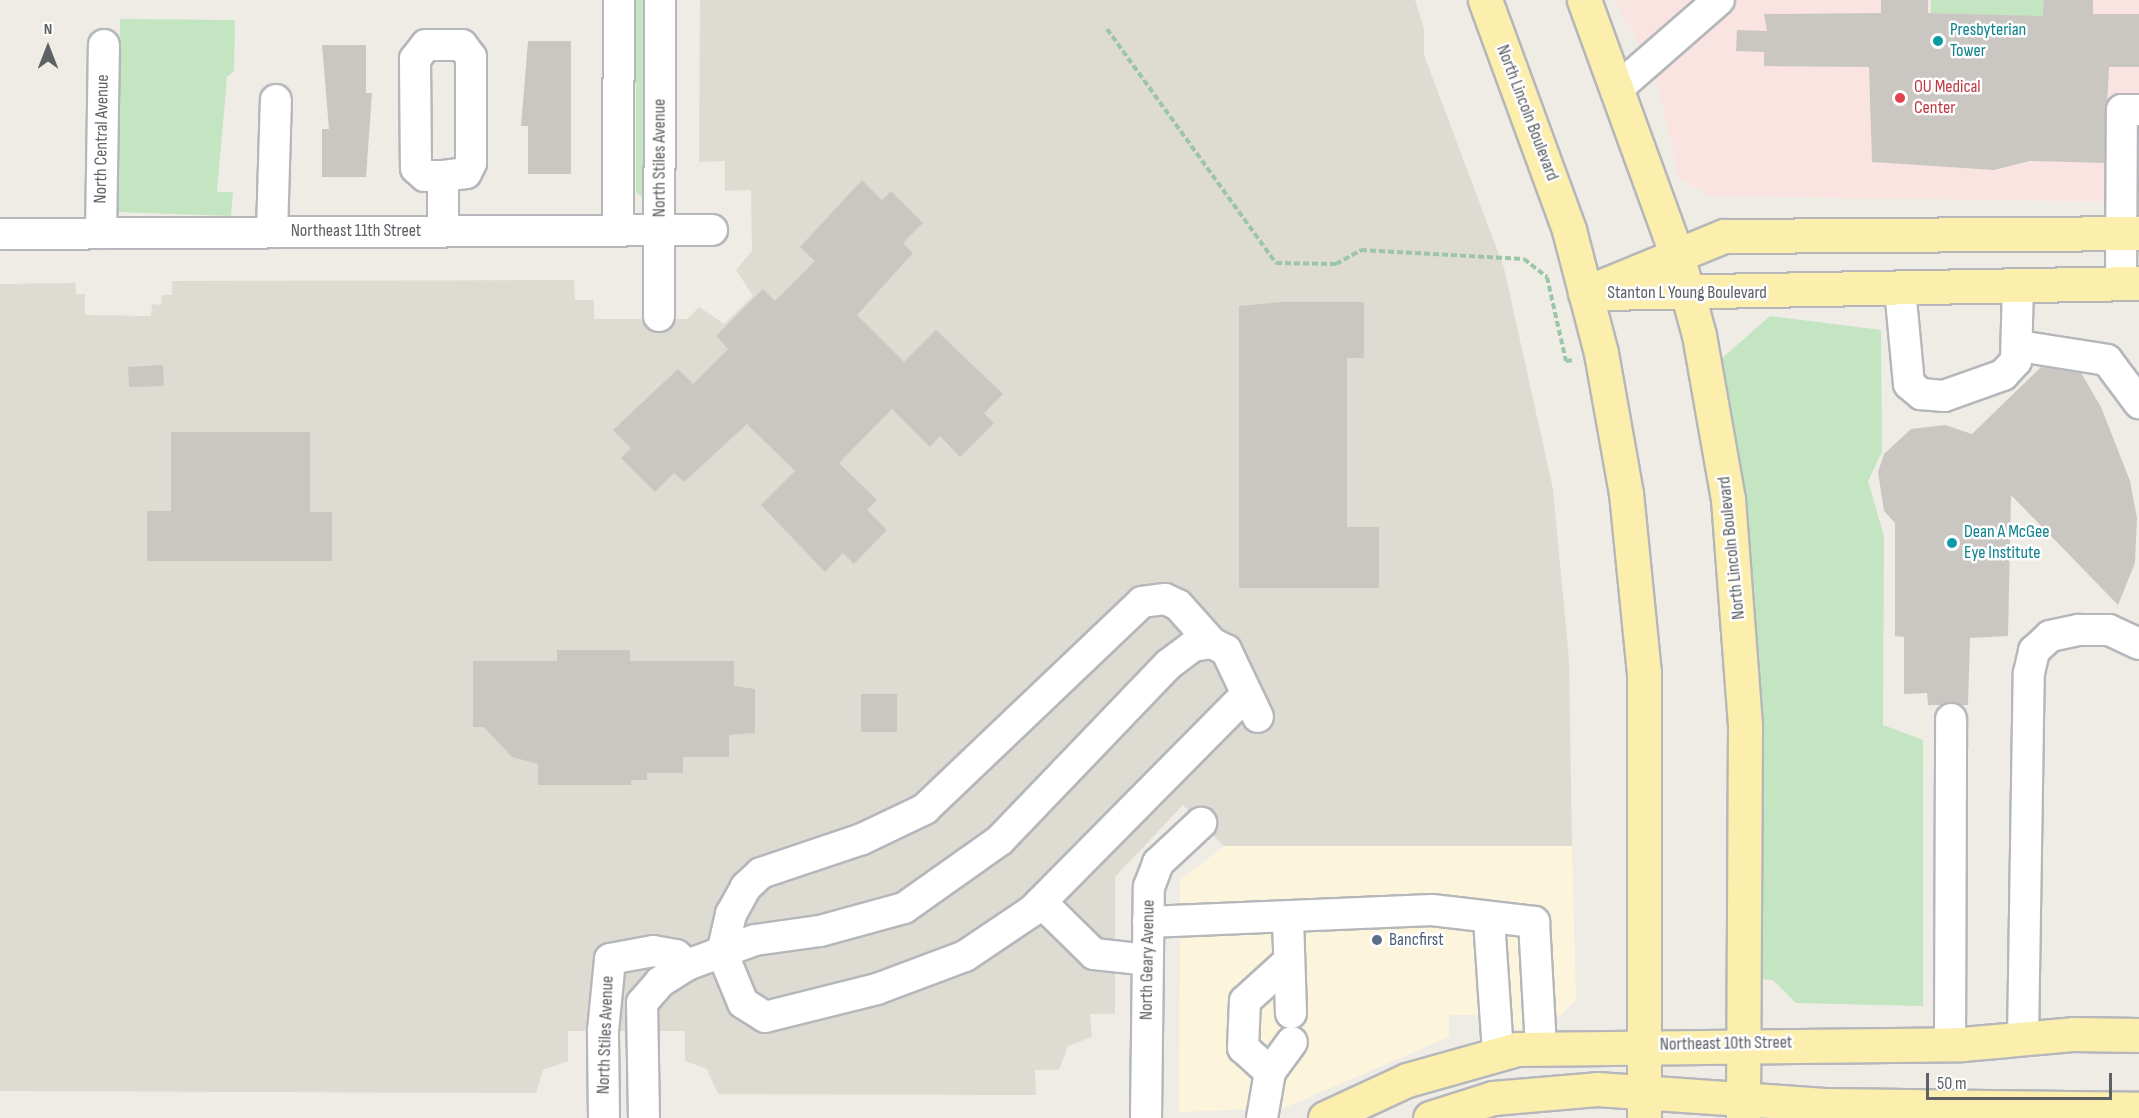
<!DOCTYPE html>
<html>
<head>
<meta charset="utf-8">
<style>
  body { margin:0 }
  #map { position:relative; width:2139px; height:1118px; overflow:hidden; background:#efece5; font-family:"Sofia Sans Condensed",sans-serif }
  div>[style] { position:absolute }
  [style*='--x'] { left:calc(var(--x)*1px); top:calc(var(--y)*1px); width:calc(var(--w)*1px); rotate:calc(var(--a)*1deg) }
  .commercial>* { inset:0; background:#fdf4dc }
  .education>* { inset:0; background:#dedbd3 }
  .medical>* { inset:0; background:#fae4e2 }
  .green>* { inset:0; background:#c3e5c2 }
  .building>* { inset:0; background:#cac7c2 }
  .path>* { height:4px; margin-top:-2px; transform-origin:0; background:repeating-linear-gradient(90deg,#9cc6a7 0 6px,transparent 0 9px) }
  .roads { filter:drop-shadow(2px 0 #b5b7bb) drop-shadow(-2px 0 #b5b7bb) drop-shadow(0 2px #b5b7bb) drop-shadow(0 -2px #b5b7bb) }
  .minor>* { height:30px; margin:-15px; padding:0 15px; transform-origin:15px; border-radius:15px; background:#fff }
  .major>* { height:33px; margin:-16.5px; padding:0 16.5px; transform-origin:16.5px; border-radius:16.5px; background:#fceeac }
  .dots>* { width:16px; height:16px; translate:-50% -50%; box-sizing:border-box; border:3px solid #fff; border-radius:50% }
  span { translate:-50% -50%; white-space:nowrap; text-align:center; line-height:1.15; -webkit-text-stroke:5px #fff; paint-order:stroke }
  .culture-label { font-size:18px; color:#0d838f }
  .left { translate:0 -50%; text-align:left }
  .health-label { font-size:18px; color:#be3a42 }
  .street-label { font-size:18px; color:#5d6065 }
  .service-label { font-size:18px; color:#4e5e75 }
  .north { position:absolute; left:18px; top:18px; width:60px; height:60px; -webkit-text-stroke:4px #fff; paint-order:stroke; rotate:0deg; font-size:16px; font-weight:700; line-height:24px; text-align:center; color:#5d6065 }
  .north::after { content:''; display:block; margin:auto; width:21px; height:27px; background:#5d6065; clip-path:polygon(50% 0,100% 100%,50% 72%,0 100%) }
  .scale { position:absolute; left:1926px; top:1073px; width:186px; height:27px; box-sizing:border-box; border:3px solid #5d6065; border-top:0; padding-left:8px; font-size:18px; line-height:21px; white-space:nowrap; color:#5d6065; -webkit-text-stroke:4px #fff; paint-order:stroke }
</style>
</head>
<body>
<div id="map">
  <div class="commercial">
    <div style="clip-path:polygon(1224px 846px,1572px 846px,1576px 1000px,1552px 1023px,1481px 1036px,1477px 1015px,1449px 1015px,1449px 1037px,1284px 1108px,1179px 1112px,1180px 880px)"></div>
  </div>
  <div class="education">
    <div style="clip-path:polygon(700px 0,1415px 0,1424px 29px,1424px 55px,1504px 268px,1553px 489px,1569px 659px,1572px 846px,1224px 846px,1183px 805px,1115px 877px,1115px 1014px,1090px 1014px,1092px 1037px,1068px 1046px,1059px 1070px,1035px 1070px,1036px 1095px,718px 1094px,707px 1069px,685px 1061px,685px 1031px,568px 1031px,568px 1061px,543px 1070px,536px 1093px,0 1091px,0 284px,75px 283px,76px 294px,85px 294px,85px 315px,151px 316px,152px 304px,161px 305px,162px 295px,172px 295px,172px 281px,574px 280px,575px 300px,594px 300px,594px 319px,687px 319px,699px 307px,724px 324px,753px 296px,736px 270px,752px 251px,751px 190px,725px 191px,725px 161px,699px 162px)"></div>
  </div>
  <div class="medical">
    <div style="clip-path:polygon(1615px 0,2139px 0,2139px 202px,1710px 196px,1679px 178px,1655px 73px)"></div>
  </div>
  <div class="green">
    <div style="clip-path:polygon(636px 0,647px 0,644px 199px,636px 192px)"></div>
    <div style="clip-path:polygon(1931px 0,2056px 0,2056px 17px,1931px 13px)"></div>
    <div style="clip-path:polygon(120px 19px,235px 20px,234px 71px,227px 77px,217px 192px,233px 192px,231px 216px,118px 212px)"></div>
    <div style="clip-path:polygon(1770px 316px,1881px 330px,1882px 452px,1868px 481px,1884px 536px,1883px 725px,1923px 740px,1923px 1006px,1796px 1003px,1773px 980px,1761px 979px,1761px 713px,1754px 584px,1720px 360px)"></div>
  </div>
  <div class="building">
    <div style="clip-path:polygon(1881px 0,1928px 0,1928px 13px,2043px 16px,2044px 0,2093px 0,2093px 14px,2139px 14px,2139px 67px,2109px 67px,2104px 163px,2030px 161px,1994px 170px,1872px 162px,1869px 67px,1764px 66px,1764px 52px,1736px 51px,1737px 30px,1767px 31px,1764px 14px,1881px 13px)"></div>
    <div style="clip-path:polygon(528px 41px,571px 41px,571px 174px,528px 174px,528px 126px,521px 126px)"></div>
    <div style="clip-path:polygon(322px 45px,366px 45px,366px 93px,372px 93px,366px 177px,322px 177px,322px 129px,329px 129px)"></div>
    <div style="clip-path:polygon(862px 180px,882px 200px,891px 191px,923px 223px,903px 243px,913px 253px,857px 315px,904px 362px,936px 330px,1003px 394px,984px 413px,994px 423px,960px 457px,940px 436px,930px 447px,892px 409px,839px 463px,877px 500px,867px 510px,887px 530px,854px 564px,843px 553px,825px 572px,761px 505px,795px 471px,747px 424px,684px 482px,674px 473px,655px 492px,621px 458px,631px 448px,613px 430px,678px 369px,693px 384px,728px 349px,716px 336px,763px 289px,775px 301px,815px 261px,800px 247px)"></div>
    <div style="clip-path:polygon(1282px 302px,1364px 302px,1364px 358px,1347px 358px,1347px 527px,1379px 527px,1379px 588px,1239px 588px,1239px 306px)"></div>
    <div style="clip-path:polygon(163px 365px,164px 386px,129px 387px,128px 367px)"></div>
    <div style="clip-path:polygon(2041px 367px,2081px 373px,2101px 407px,2130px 481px,2137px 518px,2135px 563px,2118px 605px,2011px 495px,2008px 636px,1970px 638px,1968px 705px,1928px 705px,1927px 693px,1904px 694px,1904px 637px,1895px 636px,1895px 523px,1884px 511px,1878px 472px,1884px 454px,1911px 429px,1945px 425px,1972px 434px)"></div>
    <div style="clip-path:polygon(171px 432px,310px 432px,310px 512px,332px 512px,332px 561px,147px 561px,147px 511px,171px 511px)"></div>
    <div style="clip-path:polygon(557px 650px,630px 650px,630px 661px,734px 661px,734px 686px,755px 689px,755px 733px,729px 735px,729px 757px,683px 757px,683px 773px,647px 773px,647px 780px,631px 780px,631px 785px,538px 785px,538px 764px,512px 757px,484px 727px,473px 727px,473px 661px,557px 661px)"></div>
    <div style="clip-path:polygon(861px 694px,897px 694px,897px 732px,861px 732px)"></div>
  </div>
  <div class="path">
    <div style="--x:1107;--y:29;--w:289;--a:54.2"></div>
    <div style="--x:1276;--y:263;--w:60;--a:1"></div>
    <div style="--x:1336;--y:264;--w:29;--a:-29"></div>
    <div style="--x:1361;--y:250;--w:163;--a:3.2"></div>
    <div style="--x:1524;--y:259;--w:29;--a:38"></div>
    <div style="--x:1547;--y:277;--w:86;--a:77.3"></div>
    <div style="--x:1566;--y:361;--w:8;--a:-7"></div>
  </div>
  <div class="roads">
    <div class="minor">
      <div style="--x:1618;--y:88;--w:134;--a:-41.1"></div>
      <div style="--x:443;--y:176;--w:23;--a:-7"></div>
      <div style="--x:466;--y:173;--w:11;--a:-63"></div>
      <div style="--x:471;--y:163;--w:106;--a:-90"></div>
      <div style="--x:471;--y:57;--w:15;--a:-127"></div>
      <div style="--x:462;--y:45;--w:36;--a:180"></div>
      <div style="--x:426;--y:45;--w:18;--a:128"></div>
      <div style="--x:415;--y:59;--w:109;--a:89.5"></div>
      <div style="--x:416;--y:168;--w:12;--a:42"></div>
      <div style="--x:425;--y:176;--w:18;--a:0"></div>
      <div style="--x:443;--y:176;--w:55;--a:90"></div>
      <div style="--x:618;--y:230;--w:230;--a:-89.8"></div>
      <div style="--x:272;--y:232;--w:132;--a:-88.3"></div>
      <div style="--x:101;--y:233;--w:188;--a:-89.1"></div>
      <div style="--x:0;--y:234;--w:712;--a:-0.32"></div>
      <div style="--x:2121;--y:284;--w:174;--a:-89.7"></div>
      <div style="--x:2122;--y:110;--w:17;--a:0"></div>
      <div style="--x:1900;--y:289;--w:95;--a:84.6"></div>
      <div style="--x:1909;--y:384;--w:16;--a:40"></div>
      <div style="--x:1921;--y:394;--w:23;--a:5"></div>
      <div style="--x:1944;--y:396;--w:63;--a:-19.6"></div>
      <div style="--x:2003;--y:375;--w:19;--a:-47"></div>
      <div style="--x:2016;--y:361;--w:75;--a:-88.5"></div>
      <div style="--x:659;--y:316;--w:316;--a:-89.8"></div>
      <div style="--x:2019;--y:346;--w:89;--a:9"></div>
      <div style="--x:2107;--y:360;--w:54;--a:53.3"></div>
      <div style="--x:1212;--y:643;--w:51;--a:-131.8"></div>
      <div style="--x:1178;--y:605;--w:14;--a:-155"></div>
      <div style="--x:1165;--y:599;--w:23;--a:173"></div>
      <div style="--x:1142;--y:602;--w:300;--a:136.4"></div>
      <div style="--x:925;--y:809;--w:70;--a:154.5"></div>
      <div style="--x:862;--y:839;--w:107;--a:161.4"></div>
      <div style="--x:761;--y:873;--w:21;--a:137"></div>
      <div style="--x:746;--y:887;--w:31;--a:119"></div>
      <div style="--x:731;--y:914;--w:39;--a:103"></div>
      <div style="--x:722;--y:952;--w:55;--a:67.6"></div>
      <div style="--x:743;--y:1003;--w:26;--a:32"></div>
      <div style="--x:765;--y:1017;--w:115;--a:-14"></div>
      <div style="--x:877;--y:989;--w:94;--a:-20.6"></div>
      <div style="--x:965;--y:956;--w:81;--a:-33.9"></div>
      <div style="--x:1032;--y:911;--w:305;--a:-45.3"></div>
      <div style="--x:1041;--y:902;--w:74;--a:44.5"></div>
      <div style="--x:1094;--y:954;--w:54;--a:6.3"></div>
      <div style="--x:1288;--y:918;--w:95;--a:88.2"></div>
      <div style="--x:1489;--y:920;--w:133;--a:86.1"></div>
      <div style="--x:1148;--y:922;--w:284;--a:-2.4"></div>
      <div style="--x:1432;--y:910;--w:103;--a:6.7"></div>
      <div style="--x:1534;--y:922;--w:125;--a:86.8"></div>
      <div style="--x:2023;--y:1039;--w:366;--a:-89.1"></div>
      <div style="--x:2029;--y:673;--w:23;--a:-77"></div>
      <div style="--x:2034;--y:651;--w:22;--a:-43"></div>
      <div style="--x:2050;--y:636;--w:30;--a:-12"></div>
      <div style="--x:2079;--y:630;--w:30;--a:0"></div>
      <div style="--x:2109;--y:630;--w:33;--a:25"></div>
      <div style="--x:1950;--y:1044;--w:325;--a:-89.8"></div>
      <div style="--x:1270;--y:1072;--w:36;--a:-138"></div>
      <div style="--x:1243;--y:1048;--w:47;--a:-87.6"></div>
      <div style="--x:1245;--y:1001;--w:59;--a:-42.3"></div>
      <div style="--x:604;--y:1118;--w:87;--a:-90.7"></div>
      <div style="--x:603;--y:1031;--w:72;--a:-84.4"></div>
      <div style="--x:610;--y:959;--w:44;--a:-10.5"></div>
      <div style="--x:653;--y:951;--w:23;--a:10"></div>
      <div style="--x:676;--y:955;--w:15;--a:42"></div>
      <div style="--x:644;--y:1118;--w:115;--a:-91"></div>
      <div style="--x:642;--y:1003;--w:28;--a:-49"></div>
      <div style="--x:660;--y:982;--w:32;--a:-32"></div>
      <div style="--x:687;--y:965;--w:72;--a:-20.2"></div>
      <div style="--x:755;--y:940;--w:66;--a:-7.9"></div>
      <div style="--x:820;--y:931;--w:87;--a:-15.3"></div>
      <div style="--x:904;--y:908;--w:118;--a:-35.3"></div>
      <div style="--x:1000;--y:840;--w:244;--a:-46.2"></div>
      <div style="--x:1169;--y:664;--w:30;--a:-37"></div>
      <div style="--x:1193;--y:646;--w:19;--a:-9"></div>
      <div style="--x:1212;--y:643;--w:16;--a:27"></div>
      <div style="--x:1226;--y:650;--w:74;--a:64.5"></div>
      <div style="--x:1146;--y:1118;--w:231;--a:-89.3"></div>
      <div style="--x:1149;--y:887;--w:26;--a:-69"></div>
      <div style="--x:1158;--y:863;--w:59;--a:-42.9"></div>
      <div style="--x:1262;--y:1118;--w:47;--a:-80.1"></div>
      <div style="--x:1270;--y:1072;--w:37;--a:-54"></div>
    </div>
    <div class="major">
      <div style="--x:1485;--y:0;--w:245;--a:69.9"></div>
      <div style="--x:1569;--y:230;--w:127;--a:75.4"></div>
      <div style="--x:1601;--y:353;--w:142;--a:79.9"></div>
      <div style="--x:1626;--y:493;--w:180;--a:84.3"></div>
      <div style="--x:1644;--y:672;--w:446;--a:90"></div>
      <div style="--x:1584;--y:0;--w:271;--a:70"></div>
      <div style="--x:1677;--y:255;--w:83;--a:74.6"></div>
      <div style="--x:1699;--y:335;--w:167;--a:80"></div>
      <div style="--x:1728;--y:499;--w:228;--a:85.7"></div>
      <div style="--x:1745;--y:726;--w:392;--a:90.3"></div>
      <div style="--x:1585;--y:293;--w:150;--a:-22.3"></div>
      <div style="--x:1724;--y:236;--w:415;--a:-0.4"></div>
      <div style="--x:1602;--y:293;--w:537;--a:-1.07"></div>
      <div style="--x:1325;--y:1118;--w:90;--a:-24.9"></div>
      <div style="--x:1407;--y:1080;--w:114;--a:-15.7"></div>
      <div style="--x:1517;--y:1049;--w:445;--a:-0.6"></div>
      <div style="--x:1962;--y:1044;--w:111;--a:-5.1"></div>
      <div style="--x:2073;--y:1034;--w:66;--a:0.9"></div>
      <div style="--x:1430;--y:1118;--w:66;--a:-17.6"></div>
      <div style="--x:1493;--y:1098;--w:104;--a:-4.9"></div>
      <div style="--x:1597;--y:1089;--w:228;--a:4"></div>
      <div style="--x:1824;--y:1105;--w:315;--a:0.7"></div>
    </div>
  </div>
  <div class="dots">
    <div style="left:1938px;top:41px;background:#0f9aa8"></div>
    <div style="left:1900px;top:98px;background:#e0444e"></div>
    <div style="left:1952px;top:543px;background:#0f9aa8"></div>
    <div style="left:1377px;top:940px;background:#5c6f8a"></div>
  </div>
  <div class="culture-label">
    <span class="left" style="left:1950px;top:41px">Presbyterian<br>Tower</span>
    <span class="left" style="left:1964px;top:543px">Dean A McGee<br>Eye Institute</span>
  </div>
  <div class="health-label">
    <span class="left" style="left:1914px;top:98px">OU Medical<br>Center</span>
  </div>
  <div class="street-label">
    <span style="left:1527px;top:113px;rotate:69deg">North Lincoln Boulevard</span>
    <span style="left:102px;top:139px;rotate:-89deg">North Central Avenue</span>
    <span style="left:660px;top:158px;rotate:-90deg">North Stiles Avenue</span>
    <span style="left:356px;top:231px">Northeast 11th Street</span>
    <span style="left:1687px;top:293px">Stanton L Young Boulevard</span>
    <span style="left:1732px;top:548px;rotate:-96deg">North Lincoln Boulevard</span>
    <span style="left:1148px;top:960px;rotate:-89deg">North Geary Avenue</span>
    <span style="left:606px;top:1035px;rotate:-88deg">North Stiles Avenue</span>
    <span style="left:1726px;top:1044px;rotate:-1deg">Northeast 10th Street</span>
  </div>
  <div class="service-label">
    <span class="left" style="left:1389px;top:940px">Bancfirst</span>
  </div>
  <div class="north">N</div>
  <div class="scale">50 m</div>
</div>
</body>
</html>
